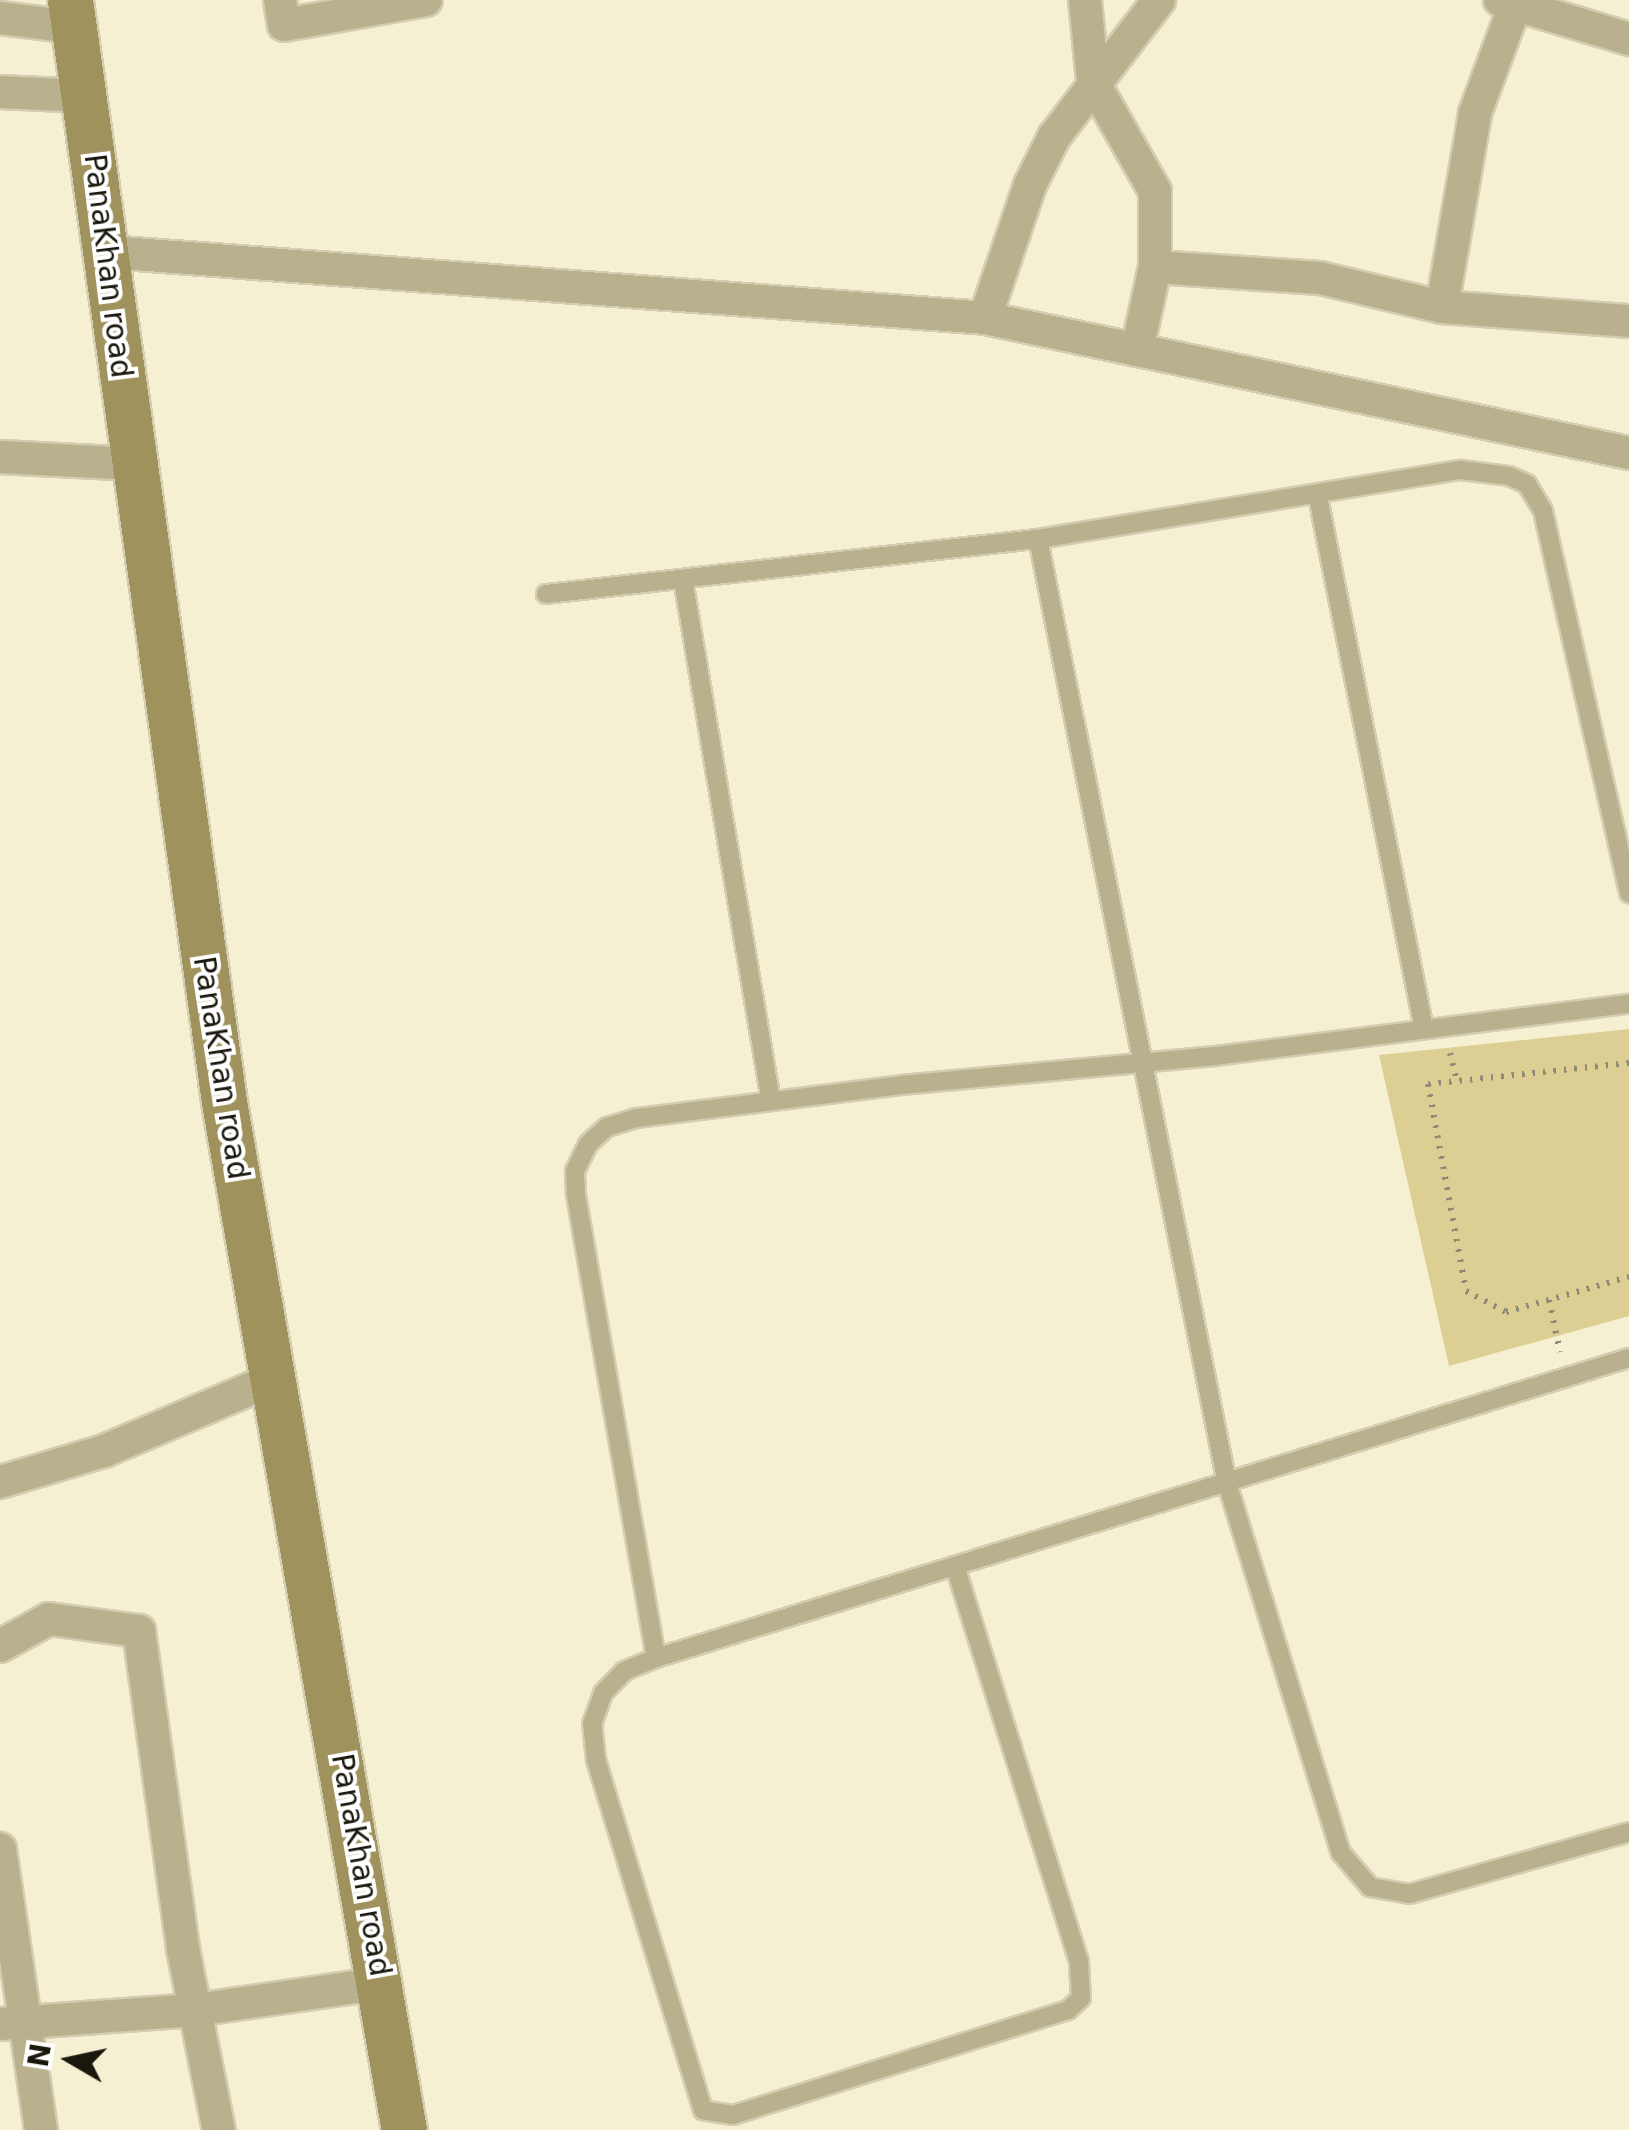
<!DOCTYPE html>
<html>
<head>
<meta charset="utf-8">
<style>
  body { margin:0 }
  #map { position:relative; width:1629px; height:2130px; overflow:hidden; background:#f6f0d2; font-family:"DejaVu Sans",sans-serif }
  div>[style] { position:absolute }
  [style*='--x'] { left:calc(var(--x)*1px); top:calc(var(--y)*1px); width:calc(var(--w)*1px); rotate:calc(var(--a)*1deg) }
  .green>* { inset:0; background:#ddcf93 }
  .path>* { height:6px; margin-top:-3px; transform-origin:0; background:repeating-linear-gradient(90deg,#908b76 0 2.5px,transparent 0 10.5px) }
  .roads { filter:drop-shadow(2px 0 #d3cdb2) drop-shadow(-2px 0 #d3cdb2) drop-shadow(0 2px #d3cdb2) drop-shadow(0 -2px #d3cdb2) }
  .lane>* { height:18px; margin:-9px; padding:0 9px; transform-origin:9px; border-radius:9px; background:#b9b18e }
  .street>* { height:32px; margin:-16px; padding:0 16px; transform-origin:16px; border-radius:16px; background:#b9b18e }
  .secondary>* { height:45px; margin:-22.5px; padding:0 22.5px; transform-origin:22.5px; border-radius:22.5px; background:#9f925c }
  span { translate:-50% -50%; white-space:nowrap; text-align:center; line-height:1.15; -webkit-text-stroke:8px #fff; paint-order:stroke }
  .street-label { font-size:30px; color:#1a170d }
  .north { position:absolute; left:20px; top:2010px; width:100px; height:100px; -webkit-text-stroke:8px #fff; paint-order:stroke; rotate:279deg; font-size:28px; font-weight:700; line-height:40px; text-align:center; color:#1a170d }
  .north::after { content:''; display:block; margin:auto; width:35px; height:45px; background:#1a170d; clip-path:polygon(50% 0,100% 100%,50% 72%,0 100%) }
</style>
</head>
<body>
<div id="map">
  <div class="green">
    <div style="clip-path:polygon(1629px 1029px,1629px 1316px,1449px 1366px,1379px 1055px)"></div>
  </div>
  <div class="path">
    <div style="--x:1450;--y:1053;--w:29;--a:76"></div>
    <div style="--x:1629;--y:1063;--w:202;--a:174"></div>
    <div style="--x:1428;--y:1084;--w:210;--a:79.6"></div>
    <div style="--x:1466;--y:1291;--w:45;--a:27.7"></div>
    <div style="--x:1506;--y:1312;--w:128;--a:-15.9"></div>
    <div style="--x:1549;--y:1300;--w:53;--a:78.1"></div>
  </div>
  <div class="roads">
    <div class="lane">
      <div style="--x:1318;--y:497;--w:542;--a:78.73"></div>
      <div style="--x:1038;--y:539;--w:963;--a:78.68"></div>
      <div style="--x:1227;--y:1483;--w:387;--a:72.9"></div>
      <div style="--x:1341;--y:1853;--w:45;--a:49.5"></div>
      <div style="--x:1370;--y:1887;--w:40;--a:10"></div>
      <div style="--x:1409;--y:1894;--w:229;--a:-15.7"></div>
      <div style="--x:683;--y:579;--w:529;--a:80.43"></div>
      <div style="--x:546;--y:594;--w:495;--a:-6.4"></div>
      <div style="--x:1038;--y:539;--w:429;--a:-9.3"></div>
      <div style="--x:1461;--y:470;--w:48;--a:7.1"></div>
      <div style="--x:1509;--y:476;--w:20;--a:24"></div>
      <div style="--x:1527;--y:484;--w:31;--a:59"></div>
      <div style="--x:1543;--y:511;--w:392;--a:77.3"></div>
      <div style="--x:955;--y:1566;--w:415;--a:72.6"></div>
      <div style="--x:1079;--y:1962;--w:36;--a:87"></div>
      <div style="--x:1081;--y:1998;--w:18;--a:137"></div>
      <div style="--x:1068;--y:2010;--w:351;--a:162.6"></div>
      <div style="--x:733;--y:2115;--w:30;--a:-171"></div>
      <div style="--x:703;--y:2110;--w:366;--a:-107"></div>
      <div style="--x:596;--y:1760;--w:36;--a:-96"></div>
      <div style="--x:592;--y:1724;--w:33;--a:-70"></div>
      <div style="--x:603;--y:1693;--w:30;--a:-46"></div>
      <div style="--x:624;--y:1671;--w:35;--a:-22"></div>
      <div style="--x:656;--y:1658;--w:1018;--a:-17.14"></div>
      <div style="--x:656;--y:1658;--w:472;--a:-99.8"></div>
      <div style="--x:576;--y:1193;--w:22;--a:-93"></div>
      <div style="--x:575;--y:1171;--w:30;--a:-64"></div>
      <div style="--x:588;--y:1144;--w:25;--a:-42"></div>
      <div style="--x:607;--y:1127;--w:31;--a:-17"></div>
      <div style="--x:637;--y:1118;--w:267;--a:-7.1"></div>
      <div style="--x:902;--y:1085;--w:314;--a:-5.3"></div>
      <div style="--x:1215;--y:1056;--w:417;--a:-7.2"></div>
    </div>
    <div class="street">
      <div style="--x:280;--y:0;--w:25;--a:81"></div>
      <div style="--x:284;--y:25;--w:144;--a:-10"></div>
      <div style="--x:1085;--y:0;--w:82;--a:84.4"></div>
      <div style="--x:1093;--y:82;--w:125;--a:60.4"></div>
      <div style="--x:1155;--y:191;--w:76;--a:90"></div>
      <div style="--x:1155;--y:267;--w:85;--a:102.2"></div>
      <div style="--x:1500;--y:0;--w:135;--a:16.8"></div>
      <div style="--x:0;--y:18;--w:75;--a:6.9"></div>
      <div style="--x:0;--y:92;--w:85;--a:2.7"></div>
      <div style="--x:108;--y:252;--w:879;--a:4.3"></div>
      <div style="--x:985;--y:318;--w:658;--a:11.84"></div>
      <div style="--x:1155;--y:267;--w:165;--a:3.8"></div>
      <div style="--x:1320;--y:278;--w:125;--a:13.4"></div>
      <div style="--x:1442;--y:307;--w:188;--a:4.3"></div>
      <div style="--x:1442;--y:307;--w:197;--a:-80.3"></div>
      <div style="--x:1475;--y:113;--w:121;--a:-69.6"></div>
      <div style="--x:985;--y:318;--w:140;--a:-71.3"></div>
      <div style="--x:1030;--y:185;--w:54;--a:-63.4"></div>
      <div style="--x:1054;--y:137;--w:173;--a:-52.5"></div>
      <div style="--x:0;--y:457;--w:133;--a:3"></div>
      <div style="--x:0;--y:1482;--w:109;--a:-16.6"></div>
      <div style="--x:104;--y:1451;--w:185;--a:-23"></div>
      <div style="--x:0;--y:1646;--w:56;--a:-28.9"></div>
      <div style="--x:49;--y:1619;--w:91;--a:7.6"></div>
      <div style="--x:139;--y:1631;--w:321;--a:82.1"></div>
      <div style="--x:183;--y:1949;--w:185;--a:78.8"></div>
      <div style="--x:0;--y:1849;--w:284;--a:81.7"></div>
      <div style="--x:0;--y:2024;--w:196;--a:-4.1"></div>
      <div style="--x:195;--y:2010;--w:189;--a:-8.2"></div>
    </div>
    <div class="secondary">
      <div style="--x:70;--y:0;--w:1113;--a:82.04"></div>
      <div style="--x:224;--y:1102;--w:1044;--a:80.07"></div>
    </div>
  </div>
  <div class="street-label">
    <span style="left:108px;top:266px;rotate:83deg">PanaKhan road</span>
    <span style="left:221px;top:1068px;rotate:81deg">PanaKhan road</span>
    <span style="left:361px;top:1865px;rotate:80deg">PanaKhan road</span>
  </div>
  <div class="north">N</div>
</div>
</body>
</html>
